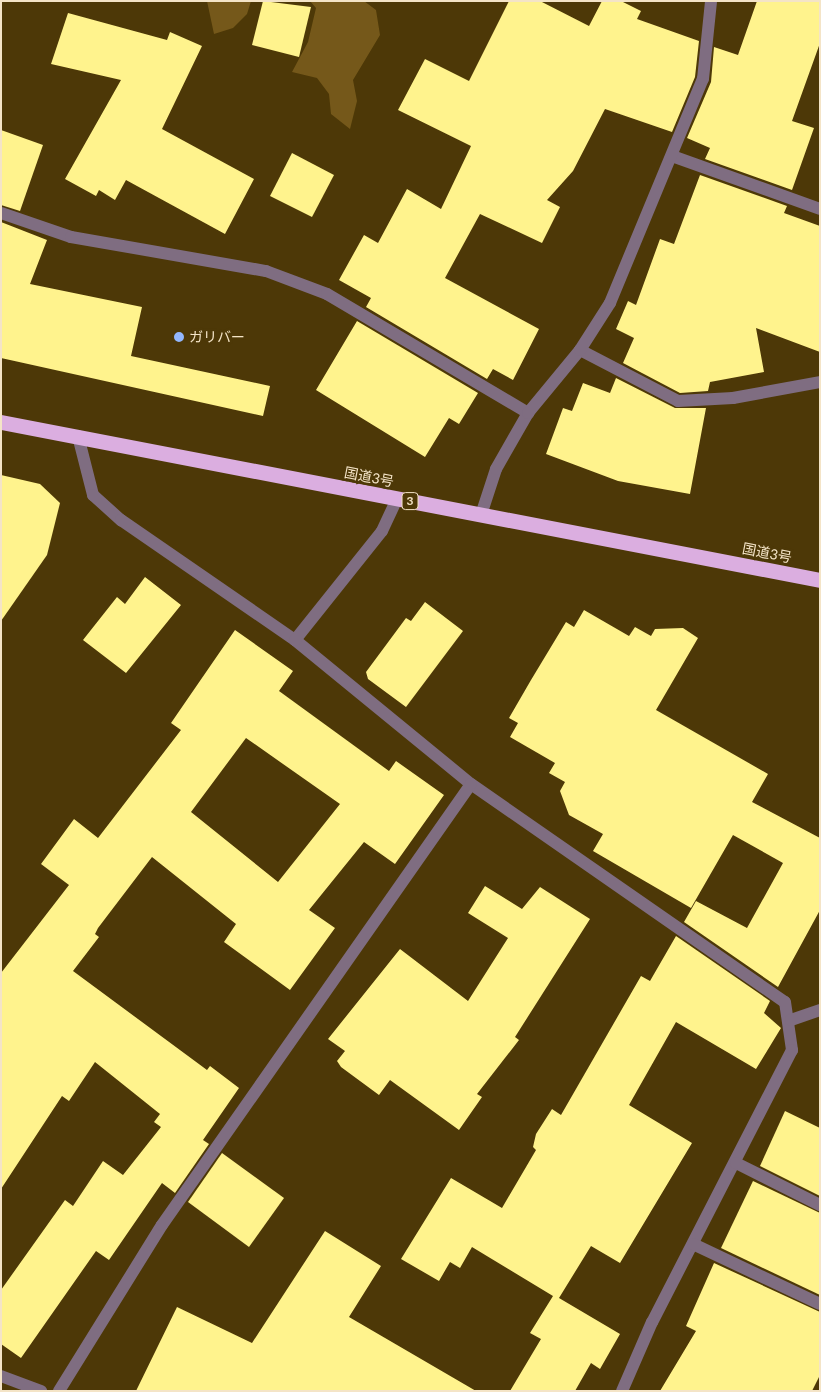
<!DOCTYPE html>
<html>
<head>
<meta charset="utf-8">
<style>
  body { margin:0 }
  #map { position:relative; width:821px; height:1392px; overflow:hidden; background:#4d3807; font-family:Lato,"Noto Sans JP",sans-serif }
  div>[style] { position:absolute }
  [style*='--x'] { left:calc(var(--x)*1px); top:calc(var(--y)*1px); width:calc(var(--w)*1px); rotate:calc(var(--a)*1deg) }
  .green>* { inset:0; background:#75581a }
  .building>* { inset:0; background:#fff38d }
  .minor>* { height:12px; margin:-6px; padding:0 6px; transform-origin:6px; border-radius:6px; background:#7f6d81 }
  .highway>* { height:15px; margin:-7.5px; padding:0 7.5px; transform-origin:7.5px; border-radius:7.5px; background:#dbaee0 }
  .dots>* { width:14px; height:14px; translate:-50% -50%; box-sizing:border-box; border:2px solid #4d3807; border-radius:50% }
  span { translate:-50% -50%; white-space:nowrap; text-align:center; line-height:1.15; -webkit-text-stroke:5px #4d3807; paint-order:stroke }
  .shield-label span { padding:1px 4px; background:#4d3807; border:1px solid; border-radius:4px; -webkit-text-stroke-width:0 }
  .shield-label { font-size:12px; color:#f4e4c7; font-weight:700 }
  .poi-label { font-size:14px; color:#f4e4c7 }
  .left { translate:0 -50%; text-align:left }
  .street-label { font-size:14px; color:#f4e4c7 }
  .frame { position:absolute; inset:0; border:2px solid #f4e4c7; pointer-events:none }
</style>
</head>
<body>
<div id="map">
  <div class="green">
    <div style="clip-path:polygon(207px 1px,251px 1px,247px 14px,233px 28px,214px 34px)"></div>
    <div style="clip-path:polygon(310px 1px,364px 1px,376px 10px,380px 35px,353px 80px,357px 101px,350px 129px,331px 114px,329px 94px,317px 78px,292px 72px,308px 42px,316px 8px)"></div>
  </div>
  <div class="building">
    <div style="clip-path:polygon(263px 1px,311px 7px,299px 57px,252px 45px)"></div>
    <div style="clip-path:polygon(509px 1px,540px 1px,589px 26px,602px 1px,621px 1px,641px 11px,637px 19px,699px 41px,695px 77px,672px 132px,605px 109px,573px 171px,547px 200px,560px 207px,542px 243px,480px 214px,445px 278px,539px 329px,513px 380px,493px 369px,487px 379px,366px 307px,371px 298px,339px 280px,364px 235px,378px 243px,407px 189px,441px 209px,471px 146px,398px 110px,425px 59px,469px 81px)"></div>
    <div style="clip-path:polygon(757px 1px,820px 1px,820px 43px,792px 121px,814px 128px,792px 190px,705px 159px,710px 148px,687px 138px,711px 82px,714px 47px,738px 55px)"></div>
    <div style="clip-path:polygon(68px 13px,167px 40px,170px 32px,202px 46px,162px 129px,254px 179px,225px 234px,126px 180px,115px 200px,99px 190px,96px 196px,65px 179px,121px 80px,51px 64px)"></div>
    <div style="clip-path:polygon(1px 130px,43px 145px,20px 211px,1px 205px)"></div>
    <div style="clip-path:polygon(292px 153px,334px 175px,312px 217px,270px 196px)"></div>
    <div style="clip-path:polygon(700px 175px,787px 206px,784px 213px,820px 226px,820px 352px,756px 328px,764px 372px,710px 382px,708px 391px,680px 393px,623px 363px,634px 338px,616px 329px,628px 301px,636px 305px,660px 239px,674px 244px)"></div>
    <div style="clip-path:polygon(1px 222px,47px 240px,30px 284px,142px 307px,131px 356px,270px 386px,263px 416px,1px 358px)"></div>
    <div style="clip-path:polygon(357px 321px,478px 393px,459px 424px,449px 418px,425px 457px,316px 390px)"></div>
    <div style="clip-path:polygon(616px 378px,675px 408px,706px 408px,690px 494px,618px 481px,546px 454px,563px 408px,572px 411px,583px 383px,610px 393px)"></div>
    <div style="clip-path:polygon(1px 475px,40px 484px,60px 503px,47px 555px,1px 621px)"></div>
    <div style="clip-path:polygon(145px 577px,181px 605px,126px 673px,83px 640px,117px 597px,125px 604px)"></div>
    <div style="clip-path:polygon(425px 602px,463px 631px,406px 707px,368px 679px,366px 672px,406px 618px,411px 621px)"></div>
    <div style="clip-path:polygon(584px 610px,629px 636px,635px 627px,651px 636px,655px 629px,683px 628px,698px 638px,656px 710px,768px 774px,752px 802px,820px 838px,820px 910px,778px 987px,684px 922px,696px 901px,747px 928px,783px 863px,733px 835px,691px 908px,593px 851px,603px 834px,569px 815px,560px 791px,565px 782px,549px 773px,555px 763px,510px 737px,518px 723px,509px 718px,531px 680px,566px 622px,574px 627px)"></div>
    <div style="clip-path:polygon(evenodd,235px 630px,293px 671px,279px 691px,389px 771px,396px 761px,444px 795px,395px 864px,364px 842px,309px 910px,335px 928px,290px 990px,224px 942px,236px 924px,152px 857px,98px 928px,95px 934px,99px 937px,73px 971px,207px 1070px,210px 1066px,239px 1088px,203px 1140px,209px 1144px,175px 1193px,162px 1183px,109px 1260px,96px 1251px,21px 1358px,1px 1344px,1px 1290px,65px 1200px,73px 1206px,103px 1161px,123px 1175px,161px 1127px,154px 1122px,160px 1114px,95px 1062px,69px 1101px,62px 1096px,1px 1189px,1px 973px,69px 885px,41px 864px,74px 819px,98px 838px,181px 730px,171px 723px,235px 630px,246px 738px,340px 804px,278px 882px,191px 812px,246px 738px)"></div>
    <div style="clip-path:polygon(485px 886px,522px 909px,540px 887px,590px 919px,515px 1037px,519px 1040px,477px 1094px,482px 1097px,459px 1130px,390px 1080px,379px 1095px,341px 1067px,337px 1061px,345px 1051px,328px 1039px,400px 949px,468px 1001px,508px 938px,468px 913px)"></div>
    <div style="clip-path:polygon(676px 936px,770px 1001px,764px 1013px,781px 1028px,756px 1069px,676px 1022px,629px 1105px,692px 1143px,620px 1263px,591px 1246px,559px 1298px,620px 1334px,600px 1369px,591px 1363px,575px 1391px,510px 1391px,541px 1339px,530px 1333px,553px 1296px,472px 1247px,460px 1268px,450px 1262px,439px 1281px,401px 1259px,451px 1178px,502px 1208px,536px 1150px,533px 1147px,536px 1134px,552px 1109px,561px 1115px,641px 976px,650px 981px)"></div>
    <div style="clip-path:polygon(785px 1111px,820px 1128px,820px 1196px,760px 1166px)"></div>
    <div style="clip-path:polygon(222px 1153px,284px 1198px,249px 1247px,188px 1202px)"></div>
    <div style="clip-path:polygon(753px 1181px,820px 1213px,820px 1295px,721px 1248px)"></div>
    <div style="clip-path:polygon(325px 1231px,381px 1266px,349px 1317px,476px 1391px,136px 1391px,177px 1307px,252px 1343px)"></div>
    <div style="clip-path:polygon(714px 1263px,820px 1312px,820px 1375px,812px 1391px,660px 1391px,696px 1331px,686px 1326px)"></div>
  </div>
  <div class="minor">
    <div style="--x:672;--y:156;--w:157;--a:19.7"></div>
    <div style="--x:1;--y:213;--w:74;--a:18.9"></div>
    <div style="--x:71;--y:237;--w:198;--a:9.9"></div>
    <div style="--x:266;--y:271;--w:65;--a:20.7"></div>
    <div style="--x:327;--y:294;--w:234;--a:30.6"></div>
    <div style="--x:580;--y:350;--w:110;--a:27.5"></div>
    <div style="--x:678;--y:401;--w:55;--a:-3.1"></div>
    <div style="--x:733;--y:398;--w:88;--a:-10.4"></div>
    <div style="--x:78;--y:436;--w:61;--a:75.7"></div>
    <div style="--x:93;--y:495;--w:38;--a:42"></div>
    <div style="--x:121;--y:520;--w:211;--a:34.6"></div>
    <div style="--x:295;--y:640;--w:227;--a:39.3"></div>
    <div style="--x:471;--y:784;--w:382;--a:34.8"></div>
    <div style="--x:785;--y:1002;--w:49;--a:81.7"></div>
    <div style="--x:792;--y:1050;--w:306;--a:117.2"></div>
    <div style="--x:652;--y:1322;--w:75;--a:113.5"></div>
    <div style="--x:481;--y:515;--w:48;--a:-71.9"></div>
    <div style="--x:496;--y:469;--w:64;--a:-60.3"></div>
    <div style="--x:528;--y:413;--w:82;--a:-50.5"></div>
    <div style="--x:580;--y:350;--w:56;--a:-57.4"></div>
    <div style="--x:610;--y:303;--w:243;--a:-67.5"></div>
    <div style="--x:703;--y:79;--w:78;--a:-84.1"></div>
    <div style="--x:295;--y:640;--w:139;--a:-51.4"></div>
    <div style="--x:382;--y:531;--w:35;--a:-65"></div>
    <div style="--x:791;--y:1020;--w:31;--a:-19"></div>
    <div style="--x:736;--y:1163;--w:94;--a:26.6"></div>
    <div style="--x:693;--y:1244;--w:140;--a:25.3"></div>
    <div style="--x:1;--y:1376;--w:43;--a:20.6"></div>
    <div style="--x:59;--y:1391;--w:195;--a:-58.2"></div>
    <div style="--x:162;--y:1225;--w:538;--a:-54.98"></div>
  </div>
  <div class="highway">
    <div style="--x:1;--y:422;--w:834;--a:10.92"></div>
  </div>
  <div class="dots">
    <div style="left:179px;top:337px;background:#93b7fd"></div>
  </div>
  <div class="shield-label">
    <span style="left:410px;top:501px">3</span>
  </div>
  <div class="poi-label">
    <span class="left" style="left:189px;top:337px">ガリバー</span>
  </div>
  <div class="street-label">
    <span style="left:369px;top:477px;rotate:11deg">国道3号</span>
    <span style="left:767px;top:553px;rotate:11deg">国道3号</span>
  </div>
  <div class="frame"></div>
</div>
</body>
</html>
